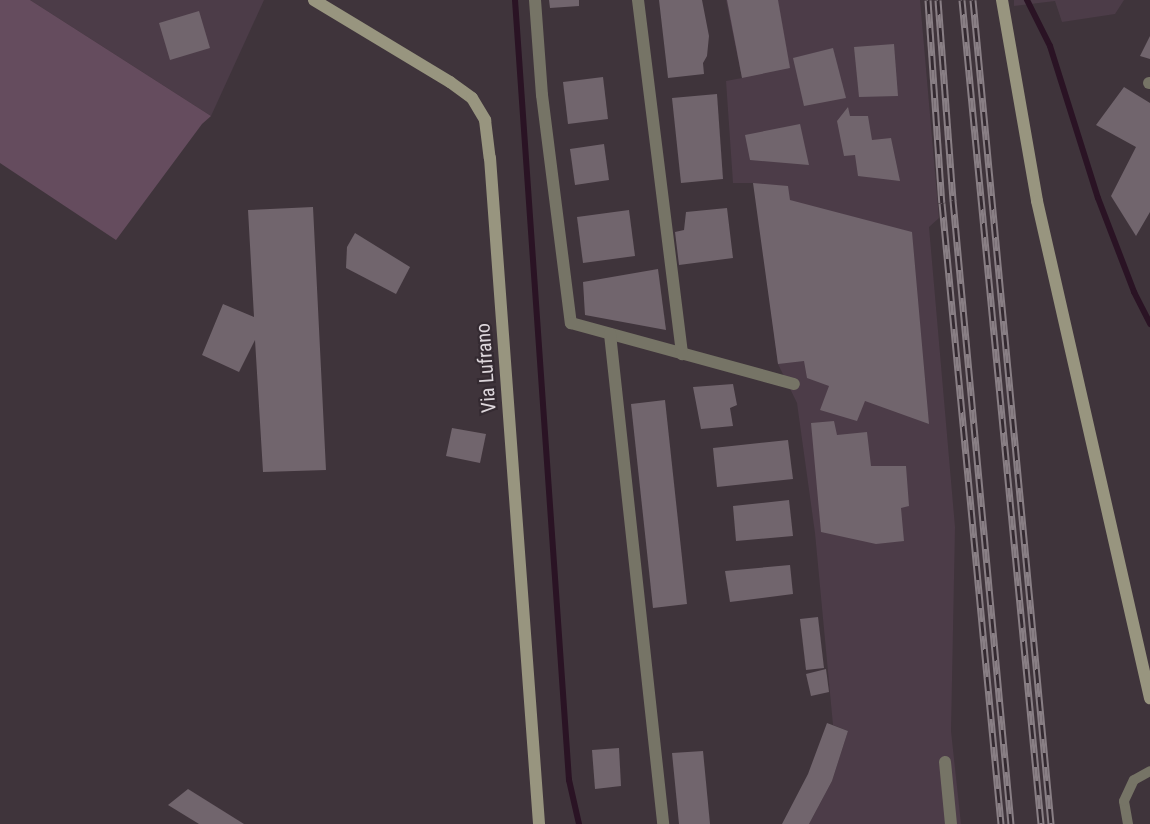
<!DOCTYPE html>
<html>
<head>
<meta charset="utf-8">
<style>
  body { margin:0 }
  #map { position:relative; width:1150px; height:824px; overflow:hidden; background:#3f343b; font-family:"Roboto Condensed",sans-serif }
  div>[style] { position:absolute }
  [style*='--x'] { left:calc(var(--x)*1px); top:calc(var(--y)*1px); width:calc(var(--w)*1px); rotate:calc(var(--a)*1deg) }
  .built>* { inset:0; background:#4c3c48 }
  .green>* { inset:0; background:#654c5e }
  .stream>* { height:6px; margin:-3px; padding:0 3px; transform-origin:3px; border-radius:3px; background:#2a1324 }
  .building>* { inset:0; background:#71656d }
  .lane>* { height:10px; margin:-5px; padding:0 5px; transform-origin:5px; border-radius:5px; background:#767466 }
  .street>* { height:12px; margin:-6px; padding:0 6px; transform-origin:6px; border-radius:6px; background:#767466 }
  .secondary>* { height:12px; margin:-6px; padding:0 6px; transform-origin:6px; border-radius:6px; background:#98957f }
  .rail>* { height:7px; margin-top:-3.5px; transform-origin:0; background:repeating-linear-gradient(90deg,#342a31 0 14px,#897f85 0 28px); box-sizing:border-box; border-block:2px solid #897f85 }
  span { translate:-50% -50%; white-space:nowrap; text-align:center; line-height:1.15; -webkit-text-stroke:4.5px #342a31; paint-order:stroke }
  .street-label { font-size:20px; color:#ddd6db }
</style>
</head>
<body>
<div id="map">
  <div class="built">
    <div style="clip-path:polygon(30px 0,264px 0,211px 116px)"></div>
    <div style="clip-path:polygon(726px 0,920px 0,939px 218px,929px 227px,955px 527px,951px 731px,961px 824px,809px 824px,832px 781px,848px 731px,833px 725px,815px 533px,797px 403px,778px 364px,754px 183px,733px 183px,726px 81px,742px 78px)"></div>
    <div style="clip-path:polygon(1014px 0,1124px 0,1115px 14px,1062px 22px,1055px 1px,1014px 6px)"></div>
  </div>
  <div class="green">
    <div style="clip-path:polygon(0 0,30px 0,211px 116px,202px 124px,116px 240px,0 163px)"></div>
  </div>
  <div class="stream">
    <div style="--x:515;--y:0;--w:782;--a:86.04"></div>
    <div style="--x:569;--y:780;--w:45;--a:77.2"></div>
    <div style="--x:1027;--y:0;--w:51;--a:63.4"></div>
    <div style="--x:1050;--y:46;--w:159;--a:72.5"></div>
    <div style="--x:1098;--y:198;--w:101;--a:69"></div>
    <div style="--x:1134;--y:292;--w:36;--a:63"></div>
  </div>
  <div class="building">
    <div style="clip-path:polygon(549px 0,579px 0,579px 6px,550px 8px)"></div>
    <div style="clip-path:polygon(659px 0,702px 0,709px 36px,707px 56px,703px 63px,704px 74px,668px 78px)"></div>
    <div style="clip-path:polygon(727px 0,778px 0,790px 68px,742px 78px)"></div>
    <div style="clip-path:polygon(199px 11px,210px 48px,170px 60px,159px 23px)"></div>
    <div style="clip-path:polygon(1150px 36px,1150px 59px,1140px 56px)"></div>
    <div style="clip-path:polygon(894px 44px,898px 96px,859px 97px,854px 47px)"></div>
    <div style="clip-path:polygon(833px 48px,846px 98px,804px 106px,793px 58px)"></div>
    <div style="clip-path:polygon(603px 77px,608px 119px,568px 124px,563px 82px)"></div>
    <div style="clip-path:polygon(1124px 87px,1150px 103px,1150px 212px,1136px 236px,1111px 196px,1136px 147px,1096px 125px)"></div>
    <div style="clip-path:polygon(717px 94px,723px 179px,681px 183px,672px 98px)"></div>
    <div style="clip-path:polygon(848px 107px,850px 116px,868px 116px,872px 140px,891px 138px,900px 181px,858px 176px,855px 155px,844px 156px,837px 121px)"></div>
    <div style="clip-path:polygon(800px 124px,809px 165px,750px 160px,745px 135px)"></div>
    <div style="clip-path:polygon(604px 144px,609px 180px,575px 185px,570px 149px)"></div>
    <div style="clip-path:polygon(753px 183px,788px 186px,790px 200px,912px 232px,929px 424px,865px 401px,857px 421px,820px 410px,829px 386px,807px 378px,804px 361px,778px 364px)"></div>
    <div style="clip-path:polygon(313px 207px,326px 470px,263px 472px,255px 340px,239px 372px,202px 355px,223px 304px,254px 317px,248px 210px)"></div>
    <div style="clip-path:polygon(727px 208px,733px 258px,679px 265px,675px 232px,684px 230px,686px 212px)"></div>
    <div style="clip-path:polygon(629px 210px,635px 256px,583px 263px,577px 217px)"></div>
    <div style="clip-path:polygon(355px 233px,410px 267px,396px 294px,346px 268px,347px 247px)"></div>
    <div style="clip-path:polygon(658px 269px,666px 330px,585px 315px,583px 282px)"></div>
    <div style="clip-path:polygon(733px 384px,737px 405px,730px 408px,733px 426px,701px 429px,693px 387px)"></div>
    <div style="clip-path:polygon(665px 400px,687px 604px,653px 608px,631px 404px)"></div>
    <div style="clip-path:polygon(834px 421px,837px 435px,867px 432px,871px 466px,906px 466px,909px 506px,901px 508px,904px 541px,876px 544px,821px 532px,811px 423px)"></div>
    <div style="clip-path:polygon(452px 428px,486px 434px,480px 463px,446px 456px)"></div>
    <div style="clip-path:polygon(788px 440px,793px 479px,717px 487px,713px 448px)"></div>
    <div style="clip-path:polygon(789px 500px,793px 536px,736px 541px,733px 506px)"></div>
    <div style="clip-path:polygon(790px 565px,793px 594px,730px 602px,725px 571px)"></div>
    <div style="clip-path:polygon(818px 617px,824px 668px,806px 670px,800px 619px)"></div>
    <div style="clip-path:polygon(826px 669px,829px 692px,811px 696px,806px 674px)"></div>
    <div style="clip-path:polygon(827px 723px,848px 731px,832px 781px,809px 824px,782px 824px,808px 774px)"></div>
    <div style="clip-path:polygon(619px 748px,621px 786px,595px 789px,592px 750px)"></div>
    <div style="clip-path:polygon(703px 751px,710px 824px,679px 824px,672px 753px)"></div>
    <div style="clip-path:polygon(188px 789px,244px 824px,199px 824px,168px 805px)"></div>
  </div>
  <div class="lane">
    <div style="--x:1128;--y:824;--w:23;--a:-100"></div>
    <div style="--x:1124;--y:801;--w:23;--a:-65"></div>
    <div style="--x:1134;--y:780;--w:18;--a:-29"></div>
  </div>
  <div class="street">
    <div style="--x:535;--y:0;--w:95;--a:85.8"></div>
    <div style="--x:542;--y:95;--w:230;--a:82.8"></div>
    <div style="--x:571;--y:323;--w:231;--a:15.3"></div>
    <div style="--x:638;--y:0;--w:357;--a:82.9"></div>
    <div style="--x:1149;--y:83;--w:1;--a:0"></div>
    <div style="--x:610;--y:334;--w:493;--a:83.8"></div>
    <div style="--x:945;--y:762;--w:62;--a:84.5"></div>
  </div>
  <div class="secondary">
    <div style="--x:314;--y:0;--w:159;--a:31.1"></div>
    <div style="--x:450;--y:82;--w:27;--a:36"></div>
    <div style="--x:472;--y:98;--w:26;--a:59"></div>
    <div style="--x:485;--y:120;--w:38;--a:83"></div>
    <div style="--x:490;--y:158;--w:668;--a:85.79"></div>
    <div style="--x:1002;--y:0;--w:204;--a:80.1"></div>
    <div style="--x:1037;--y:201;--w:510;--a:77.19"></div>
  </div>
  <div class="rail">
    <div style="--x:928;--y:0;--w:203;--a:86.1"></div>
    <div style="--x:942;--y:203;--w:624;--a:84.57"></div>
    <div style="--x:938;--y:0;--w:201;--a:85.7"></div>
    <div style="--x:953;--y:200;--w:627;--a:84.69"></div>
    <div style="--x:962;--y:0;--w:828;--a:84.52"></div>
    <div style="--x:973;--y:0;--w:828;--a:84.59"></div>
  </div>
  <div class="street-label">
    <span style="left:486px;top:368px;rotate:-94deg">Via Lufrano</span>
  </div>
</div>
</body>
</html>
